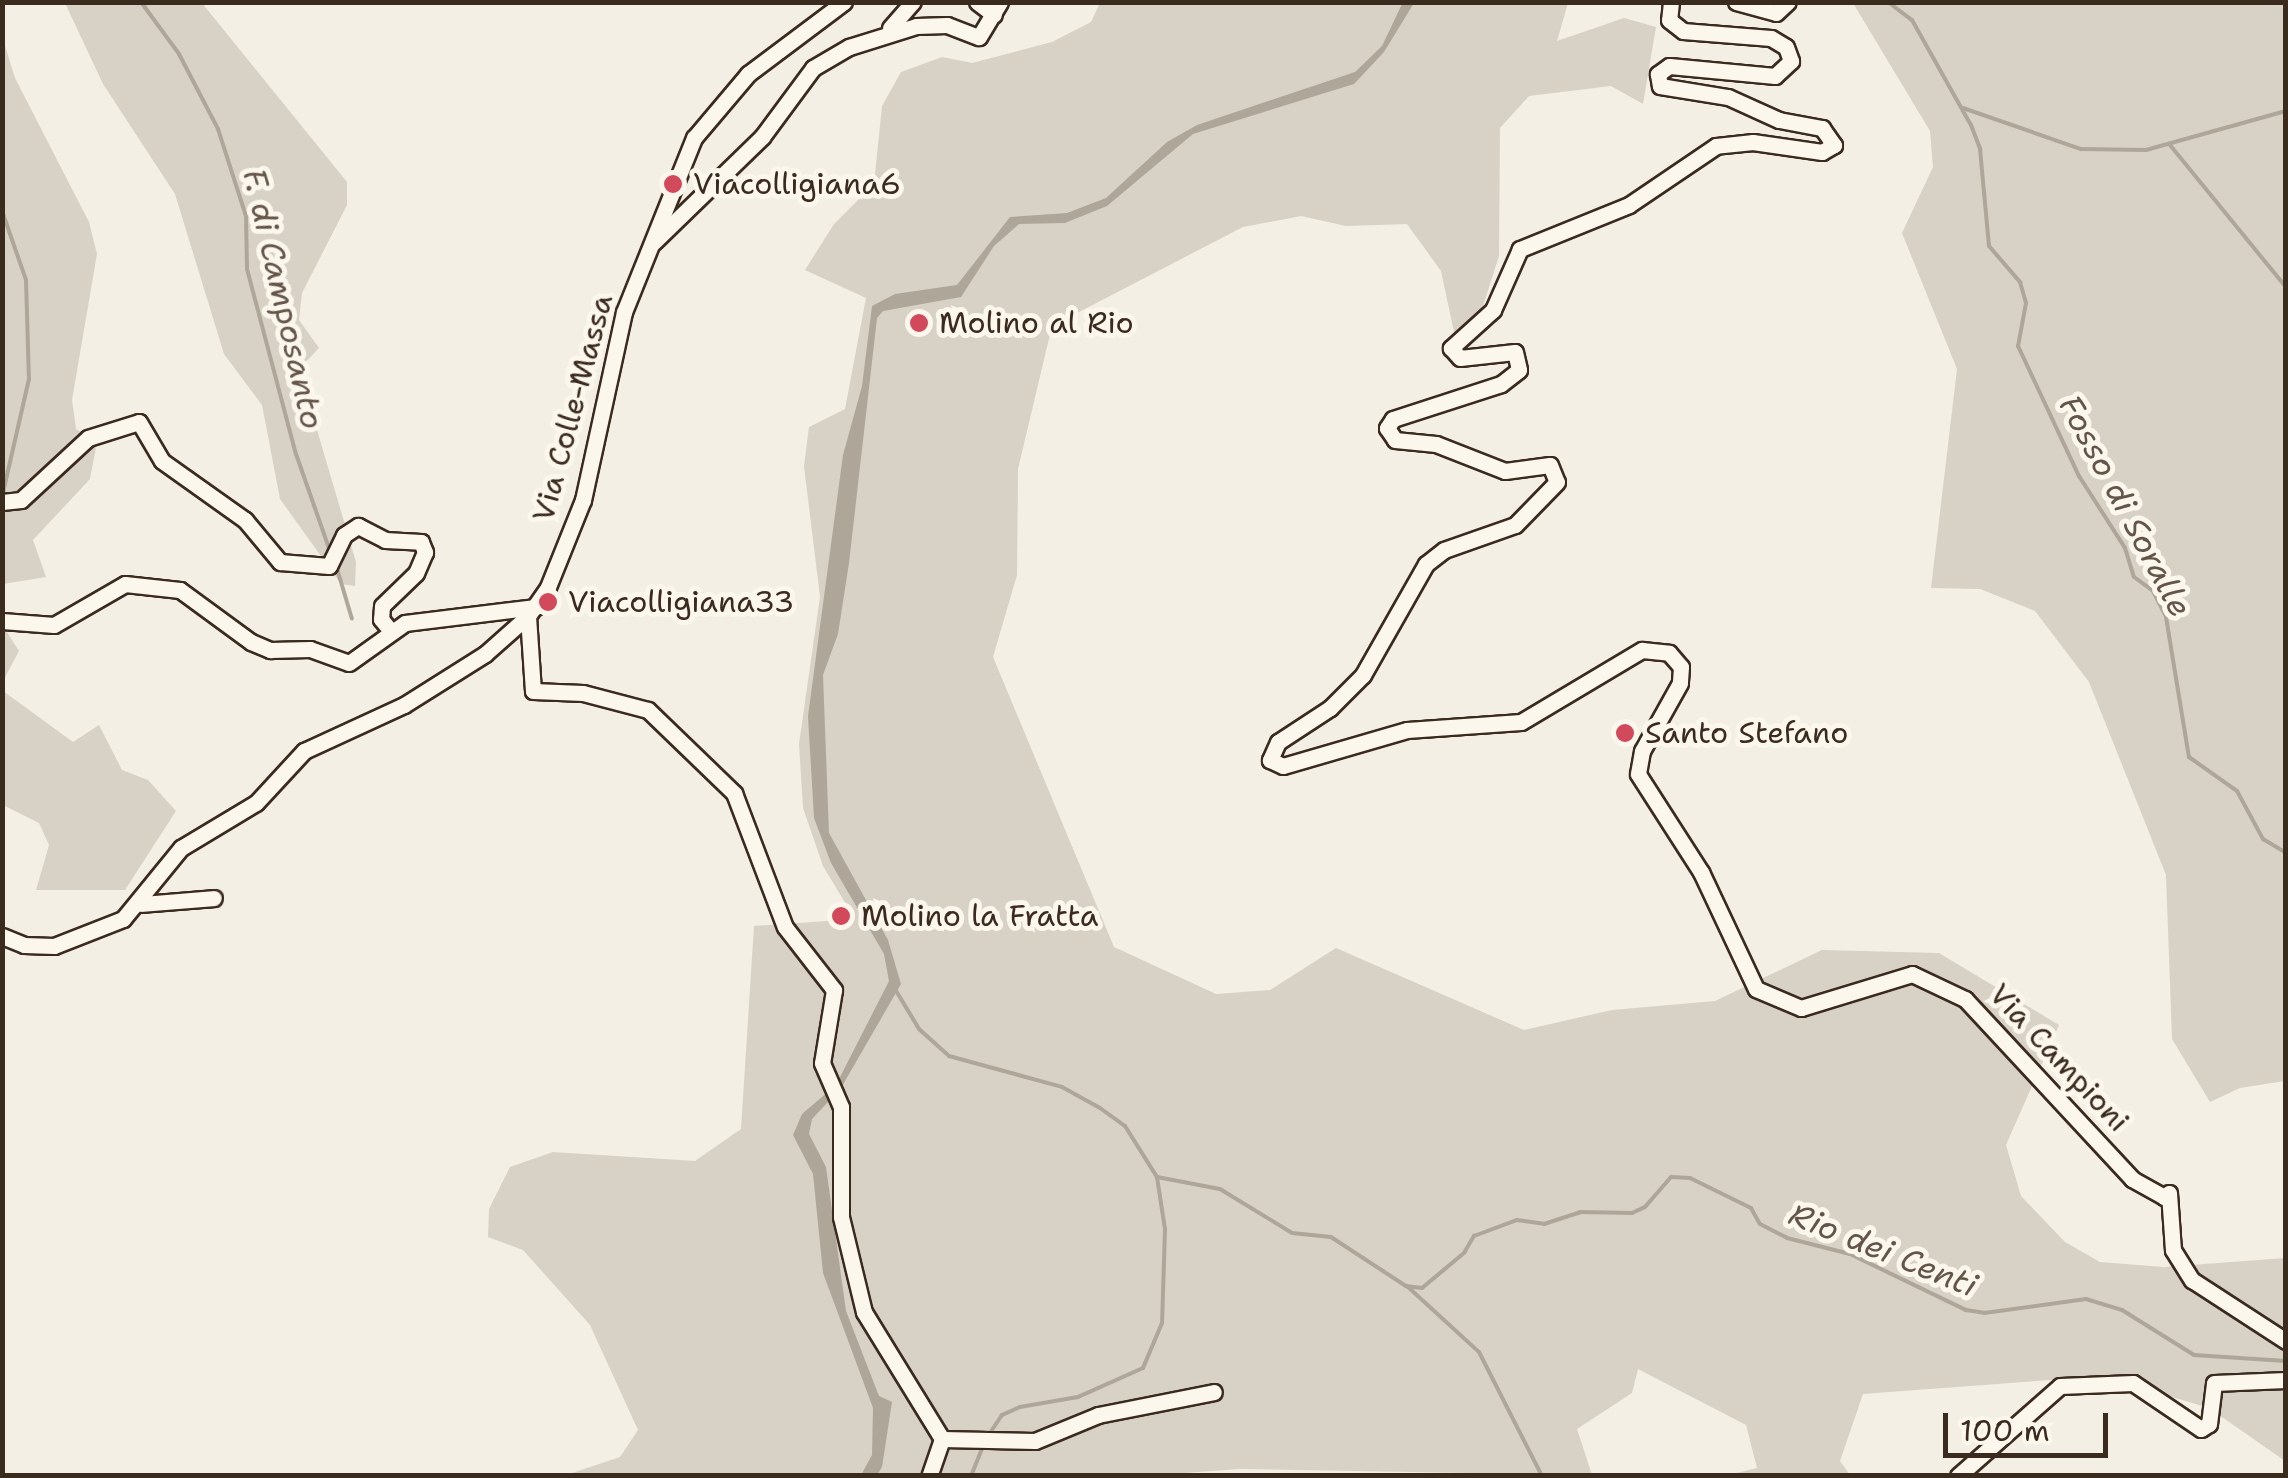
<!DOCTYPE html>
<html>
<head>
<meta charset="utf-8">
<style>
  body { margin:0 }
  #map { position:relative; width:2288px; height:1478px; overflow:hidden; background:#f3efe4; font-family:"Shantell Sans",sans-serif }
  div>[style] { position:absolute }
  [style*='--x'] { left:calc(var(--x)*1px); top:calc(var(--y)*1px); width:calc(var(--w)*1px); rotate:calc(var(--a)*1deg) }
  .green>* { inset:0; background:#d8d1c6 }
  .water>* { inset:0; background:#afa69a }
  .stream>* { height:4px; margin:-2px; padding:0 2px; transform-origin:2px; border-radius:2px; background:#afa69a }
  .roads { filter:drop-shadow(2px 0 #3b2a1e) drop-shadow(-2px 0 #3b2a1e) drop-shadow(0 2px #3b2a1e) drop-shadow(0 -2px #3b2a1e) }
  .minor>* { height:15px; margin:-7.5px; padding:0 7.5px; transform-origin:7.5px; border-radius:7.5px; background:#fbf7ec }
  .dots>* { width:28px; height:28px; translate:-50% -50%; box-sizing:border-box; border:5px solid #fbf7ec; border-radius:50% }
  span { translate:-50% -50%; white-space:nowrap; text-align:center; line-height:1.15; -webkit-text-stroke:10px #fbf7ec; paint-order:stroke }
  .poi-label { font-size:30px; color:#3b2a1e }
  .left { translate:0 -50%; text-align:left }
  .street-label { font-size:30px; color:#3b2a1e }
  .water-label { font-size:32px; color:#645549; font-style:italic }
  .frame { position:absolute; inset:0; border:5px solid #3b2a1e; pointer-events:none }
  .scale { position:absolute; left:1943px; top:1413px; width:165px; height:45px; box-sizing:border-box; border:5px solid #3b2a1e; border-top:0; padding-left:12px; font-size:30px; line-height:35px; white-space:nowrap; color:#3b2a1e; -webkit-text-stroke:8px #fbf7ec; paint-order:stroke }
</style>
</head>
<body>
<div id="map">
  <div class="green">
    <div style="clip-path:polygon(65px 3px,202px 3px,347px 182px,347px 205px,302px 293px,299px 320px,319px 348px,299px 369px,356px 562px,355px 586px,341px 584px,280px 499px,262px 405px,224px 354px,175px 194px,103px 84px)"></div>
    <div style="clip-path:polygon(1100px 3px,1568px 3px,1557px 41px,1624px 18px,1656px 27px,1643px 104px,1611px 86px,1529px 96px,1500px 128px,1499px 256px,1482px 309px,1454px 332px,1441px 271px,1407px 224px,1346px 226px,1301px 216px,1243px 227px,1052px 326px,1018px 469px,1017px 575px,993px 657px,1114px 947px,1216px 994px,1270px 990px,1336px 948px,1524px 1030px,1612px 1010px,1715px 1001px,1822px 950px,1939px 953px,2059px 1025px,2006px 1145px,2021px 1196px,2065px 1242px,2100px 1262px,2164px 1267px,2285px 1258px,2285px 1461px,2209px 1408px,2132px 1385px,2063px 1379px,1863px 1394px,1840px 1461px,1850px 1475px,1728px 1475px,1757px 1468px,1746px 1425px,1638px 1369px,1632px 1393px,1577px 1429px,1592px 1475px,1240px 1469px,1143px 1476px,566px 1475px,620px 1457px,638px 1430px,590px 1325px,523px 1250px,488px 1237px,489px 1209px,510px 1167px,553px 1152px,695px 1161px,741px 1129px,754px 926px,855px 919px,823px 866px,803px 808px,799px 744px,820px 597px,804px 466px,809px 427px,845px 409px,866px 298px,805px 270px,834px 224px,874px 184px,882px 106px,901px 72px,942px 57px,972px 63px,1052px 42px,1091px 22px)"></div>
    <div style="clip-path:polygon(1853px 3px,2285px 3px,2285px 1081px,2240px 1088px,2210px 1102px,2172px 1039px,2166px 875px,2089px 682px,2035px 611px,1980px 589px,1931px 588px,1957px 369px,1902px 233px,1933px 167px,1930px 131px)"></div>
    <div style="clip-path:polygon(2px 36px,15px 78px,89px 222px,97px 254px,72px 400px,76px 429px,97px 442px,90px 479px,33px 540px,46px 577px,3px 584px)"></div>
    <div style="clip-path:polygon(3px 626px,19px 651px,3px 681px)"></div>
    <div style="clip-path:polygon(3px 691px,73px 742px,99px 725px,122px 770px,148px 780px,176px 811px,125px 890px,36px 890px,49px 845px,39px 823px,3px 805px)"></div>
  </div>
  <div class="water">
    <div style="clip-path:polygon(1414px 3px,1384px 52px,1354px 84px,1193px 134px,1107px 206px,1065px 223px,1019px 224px,994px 246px,961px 297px,883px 311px,877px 318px,849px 563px,838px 634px,823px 675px,829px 833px,888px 940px,901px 984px,841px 1088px,812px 1119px,809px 1134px,826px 1167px,846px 1311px,879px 1396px,892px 1402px,882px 1467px,877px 1475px,861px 1475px,872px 1455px,873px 1408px,823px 1273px,813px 1174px,793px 1135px,802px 1114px,836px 1085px,889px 981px,884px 954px,831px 863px,814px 818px,808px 716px,843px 455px,862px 386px,872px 306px,895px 294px,957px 285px,1010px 217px,1067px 213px,1106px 198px,1167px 142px,1197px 125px,1355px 72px,1382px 46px,1402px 4px)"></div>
  </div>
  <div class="stream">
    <div style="--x:141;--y:2;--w:64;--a:53.8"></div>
    <div style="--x:179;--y:54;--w:85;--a:62.5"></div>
    <div style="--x:218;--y:129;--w:91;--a:72.2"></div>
    <div style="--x:246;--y:216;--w:53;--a:88.9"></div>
    <div style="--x:247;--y:269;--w:191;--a:75.2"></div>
    <div style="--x:296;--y:454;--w:100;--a:70.7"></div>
    <div style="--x:1888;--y:2;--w:30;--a:37"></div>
    <div style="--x:1912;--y:20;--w:120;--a:60.7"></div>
    <div style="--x:1971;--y:125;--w:26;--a:69"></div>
    <div style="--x:1980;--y:149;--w:97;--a:84.7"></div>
    <div style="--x:1989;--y:246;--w:48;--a:49.3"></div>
    <div style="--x:2020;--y:282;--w:22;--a:74"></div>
    <div style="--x:2026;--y:303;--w:44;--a:100.5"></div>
    <div style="--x:2018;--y:346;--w:144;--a:64.9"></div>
    <div style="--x:2079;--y:476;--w:85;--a:57.4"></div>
    <div style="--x:2125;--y:548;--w:30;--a:73"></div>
    <div style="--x:2134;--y:577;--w:24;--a:36"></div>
    <div style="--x:2153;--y:591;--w:29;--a:63"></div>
    <div style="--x:2166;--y:617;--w:142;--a:80.7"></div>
    <div style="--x:2189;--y:757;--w:59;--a:35.3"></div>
    <div style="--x:2237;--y:791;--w:55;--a:61.6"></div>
    <div style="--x:2263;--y:839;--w:27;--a:31"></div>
    <div style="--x:1963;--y:108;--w:125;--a:19.2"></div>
    <div style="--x:2081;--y:149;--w:65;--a:0.9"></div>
    <div style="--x:2146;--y:150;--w:145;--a:-15.6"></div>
    <div style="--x:2170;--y:145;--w:183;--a:50.8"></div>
    <div style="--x:2;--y:211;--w:73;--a:70.8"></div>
    <div style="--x:26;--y:280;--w:99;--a:88.3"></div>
    <div style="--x:29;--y:379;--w:121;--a:102.9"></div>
    <div style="--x:335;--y:562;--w:59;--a:73.4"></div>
    <div style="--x:895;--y:989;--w:47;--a:59"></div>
    <div style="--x:919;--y:1029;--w:40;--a:42"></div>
    <div style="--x:949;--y:1056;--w:117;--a:15.3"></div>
    <div style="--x:1062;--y:1087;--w:43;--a:28.9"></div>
    <div style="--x:1100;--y:1108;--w:31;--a:36"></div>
    <div style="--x:1125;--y:1126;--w:60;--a:57.9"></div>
    <div style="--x:1157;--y:1177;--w:53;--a:81.3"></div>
    <div style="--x:1165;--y:1229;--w:94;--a:91.8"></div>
    <div style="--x:1162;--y:1323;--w:49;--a:112.9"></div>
    <div style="--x:1143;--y:1368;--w:71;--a:156"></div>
    <div style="--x:1078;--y:1397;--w:59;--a:170.2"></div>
    <div style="--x:1020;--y:1407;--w:20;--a:156"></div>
    <div style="--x:1002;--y:1415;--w:23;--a:124"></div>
    <div style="--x:1157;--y:1177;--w:64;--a:10.8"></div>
    <div style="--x:1220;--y:1189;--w:84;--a:31.4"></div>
    <div style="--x:1292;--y:1233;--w:39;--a:6"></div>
    <div style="--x:1331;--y:1237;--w:90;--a:33.2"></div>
    <div style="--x:1406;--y:1286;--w:16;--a:7"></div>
    <div style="--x:1422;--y:1288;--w:55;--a:-39.8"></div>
    <div style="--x:1464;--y:1253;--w:20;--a:-60"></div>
    <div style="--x:1474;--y:1236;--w:46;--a:-20.4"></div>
    <div style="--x:1517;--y:1220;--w:27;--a:8"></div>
    <div style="--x:1544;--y:1224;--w:38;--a:-18"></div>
    <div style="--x:1580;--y:1212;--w:52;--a:1.1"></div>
    <div style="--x:1632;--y:1213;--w:14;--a:-25"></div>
    <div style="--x:1645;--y:1207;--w:40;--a:-49"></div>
    <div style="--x:1671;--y:1177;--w:19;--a:3"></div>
    <div style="--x:1690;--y:1178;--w:68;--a:26.2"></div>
    <div style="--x:1751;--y:1208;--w:18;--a:61"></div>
    <div style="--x:1760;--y:1224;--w:30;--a:27"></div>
    <div style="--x:1787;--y:1238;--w:65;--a:14.3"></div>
    <div style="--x:1850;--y:1254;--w:129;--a:25.8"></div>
    <div style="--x:1966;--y:1310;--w:18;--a:9"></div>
    <div style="--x:1984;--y:1313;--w:103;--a:-7.8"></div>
    <div style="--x:2086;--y:1299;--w:38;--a:17"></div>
    <div style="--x:2122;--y:1310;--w:85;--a:32"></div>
    <div style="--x:2194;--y:1355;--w:92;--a:3.7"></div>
    <div style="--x:1408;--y:1287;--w:96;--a:42.5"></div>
    <div style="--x:1479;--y:1352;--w:139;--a:63.1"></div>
    <div style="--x:971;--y:1476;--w:31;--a:-68"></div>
  </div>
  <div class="roads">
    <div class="minor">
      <div style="--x:977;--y:2;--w:21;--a:37"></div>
      <div style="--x:1671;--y:2;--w:18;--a:96"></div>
      <div style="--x:1669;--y:20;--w:18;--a:38"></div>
      <div style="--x:1683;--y:31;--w:88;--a:4.5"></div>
      <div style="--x:1771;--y:38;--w:17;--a:31"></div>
      <div style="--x:1786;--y:47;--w:15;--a:70"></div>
      <div style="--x:1791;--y:61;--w:22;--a:137"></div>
      <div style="--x:1775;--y:76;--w:106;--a:-174.6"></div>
      <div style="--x:1669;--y:66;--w:14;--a:144"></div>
      <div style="--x:1658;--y:74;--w:12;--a:81"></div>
      <div style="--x:1660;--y:86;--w:69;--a:9.2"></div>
      <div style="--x:1728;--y:97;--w:56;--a:24.3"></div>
      <div style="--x:1779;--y:120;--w:44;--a:10.5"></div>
      <div style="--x:1822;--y:128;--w:21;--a:55"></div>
      <div style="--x:1834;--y:145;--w:14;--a:150"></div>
      <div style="--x:1822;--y:152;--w:70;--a:-171.8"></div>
      <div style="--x:1753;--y:142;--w:37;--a:174"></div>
      <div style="--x:1716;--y:146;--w:105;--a:145.9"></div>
      <div style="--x:1629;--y:205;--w:118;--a:158"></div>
      <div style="--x:1520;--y:249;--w:67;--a:113.9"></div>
      <div style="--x:1493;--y:310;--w:57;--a:137.9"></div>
      <div style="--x:1451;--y:348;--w:13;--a:48"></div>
      <div style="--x:1460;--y:358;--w:55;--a:-6.2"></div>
      <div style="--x:1515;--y:352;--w:18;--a:77"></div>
      <div style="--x:1519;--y:370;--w:23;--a:142"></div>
      <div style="--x:1501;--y:384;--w:114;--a:162"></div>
      <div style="--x:1393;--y:419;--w:11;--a:124"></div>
      <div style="--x:1387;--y:428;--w:14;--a:56"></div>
      <div style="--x:1395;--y:440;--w:41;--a:5.6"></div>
      <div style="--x:1436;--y:444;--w:74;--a:21.4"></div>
      <div style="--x:1505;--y:471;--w:45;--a:-7.6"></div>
      <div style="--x:1550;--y:465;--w:18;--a:68"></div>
      <div style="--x:1557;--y:482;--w:60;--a:134.3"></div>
      <div style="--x:1515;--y:525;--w:75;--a:160.6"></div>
      <div style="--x:1444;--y:550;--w:23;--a:142"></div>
      <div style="--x:1426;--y:564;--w:128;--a:119.6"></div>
      <div style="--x:1363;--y:675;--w:47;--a:135"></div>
      <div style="--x:1330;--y:708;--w:62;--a:146.8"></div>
      <div style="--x:1278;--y:742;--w:20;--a:114"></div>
      <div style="--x:1270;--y:760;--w:14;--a:25"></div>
      <div style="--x:1283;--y:766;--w:129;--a:-16.2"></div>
      <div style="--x:1407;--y:730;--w:114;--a:-4"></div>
      <div style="--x:1521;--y:722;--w:141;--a:-30.8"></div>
      <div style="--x:1642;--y:650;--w:27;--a:6"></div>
      <div style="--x:1669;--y:653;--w:18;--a:49"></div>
      <div style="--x:1681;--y:667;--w:16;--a:94"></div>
      <div style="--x:1680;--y:683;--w:78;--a:119.2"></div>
      <div style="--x:1642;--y:751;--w:23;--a:100"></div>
      <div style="--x:1638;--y:774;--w:117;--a:57.3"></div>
      <div style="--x:1701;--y:872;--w:129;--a:64.8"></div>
      <div style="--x:1756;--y:989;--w:49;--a:22.9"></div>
      <div style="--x:1801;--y:1008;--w:116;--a:-17"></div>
      <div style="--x:1912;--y:974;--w:59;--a:25.3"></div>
      <div style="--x:1965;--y:999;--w:246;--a:47.1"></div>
      <div style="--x:2132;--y:1179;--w:37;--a:29"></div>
      <div style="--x:2164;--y:1197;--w:6;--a:-39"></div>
      <div style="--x:2169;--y:1193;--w:57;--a:86"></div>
      <div style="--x:2173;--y:1250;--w:36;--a:58"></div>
      <div style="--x:2192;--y:1280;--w:112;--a:33"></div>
      <div style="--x:1736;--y:2;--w:41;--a:15.4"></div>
      <div style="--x:1776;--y:13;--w:16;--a:-43"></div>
      <div style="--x:890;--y:28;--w:35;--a:-49"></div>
      <div style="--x:654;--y:242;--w:151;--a:-44.2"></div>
      <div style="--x:762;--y:137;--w:86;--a:-53.5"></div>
      <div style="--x:813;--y:68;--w:42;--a:-30.3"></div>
      <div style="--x:849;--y:47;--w:70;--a:-17.4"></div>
      <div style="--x:916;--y:26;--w:31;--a:-2"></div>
      <div style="--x:947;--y:25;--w:34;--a:21"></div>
      <div style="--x:979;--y:37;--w:41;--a:-59"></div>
      <div style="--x:2;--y:502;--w:19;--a:-6"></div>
      <div style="--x:21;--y:500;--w:91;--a:-42.8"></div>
      <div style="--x:88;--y:438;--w:53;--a:-17.4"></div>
      <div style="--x:139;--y:422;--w:45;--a:59.5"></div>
      <div style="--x:162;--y:461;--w:102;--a:35.4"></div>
      <div style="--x:245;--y:520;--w:55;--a:50.2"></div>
      <div style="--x:280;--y:562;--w:49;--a:4.7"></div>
      <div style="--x:329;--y:566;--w:34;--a:-64"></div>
      <div style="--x:344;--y:535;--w:17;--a:-33"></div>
      <div style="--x:358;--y:526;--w:30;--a:27"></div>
      <div style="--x:385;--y:540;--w:36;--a:3"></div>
      <div style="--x:421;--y:542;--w:11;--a:68"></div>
      <div style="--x:425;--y:552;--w:23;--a:113"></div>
      <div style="--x:416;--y:573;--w:47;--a:135.9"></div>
      <div style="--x:382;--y:606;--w:13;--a:94"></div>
      <div style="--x:381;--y:619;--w:14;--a:51"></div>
      <div style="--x:528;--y:616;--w:75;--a:86.2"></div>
      <div style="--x:533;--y:691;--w:50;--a:2.3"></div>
      <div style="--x:583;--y:693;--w:67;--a:14.7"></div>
      <div style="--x:648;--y:710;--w:120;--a:44"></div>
      <div style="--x:734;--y:793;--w:143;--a:69.2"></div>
      <div style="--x:785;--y:927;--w:80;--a:52.1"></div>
      <div style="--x:834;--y:990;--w:74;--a:99.3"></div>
      <div style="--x:822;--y:1063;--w:48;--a:66.6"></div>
      <div style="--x:841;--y:1107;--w:110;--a:90"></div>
      <div style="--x:841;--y:1217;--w:98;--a:76.4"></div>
      <div style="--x:864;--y:1312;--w:149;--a:58.4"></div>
      <div style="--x:942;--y:1439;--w:39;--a:109"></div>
      <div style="--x:2;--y:621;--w:52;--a:4.4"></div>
      <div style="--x:54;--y:625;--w:82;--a:-30"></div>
      <div style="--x:125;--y:584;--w:55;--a:6.2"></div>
      <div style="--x:180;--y:590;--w:88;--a:36.2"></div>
      <div style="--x:251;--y:642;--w:21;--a:23"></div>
      <div style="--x:270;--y:650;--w:40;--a:-1.4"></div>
      <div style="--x:310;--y:649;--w:41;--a:19.7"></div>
      <div style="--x:349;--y:663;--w:69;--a:-35.5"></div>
      <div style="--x:405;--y:623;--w:132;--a:-7"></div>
      <div style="--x:141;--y:904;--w:73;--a:-4.7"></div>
      <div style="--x:2;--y:936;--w:24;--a:22"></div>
      <div style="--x:24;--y:945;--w:30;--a:2"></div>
      <div style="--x:54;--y:946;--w:74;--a:-21.4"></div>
      <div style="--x:123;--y:919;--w:92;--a:-50.8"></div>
      <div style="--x:181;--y:848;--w:87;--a:-31"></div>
      <div style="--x:256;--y:803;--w:71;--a:-47.3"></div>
      <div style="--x:304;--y:751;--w:110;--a:-24.7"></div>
      <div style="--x:404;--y:705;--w:96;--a:-32.2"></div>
      <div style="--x:485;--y:654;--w:57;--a:-41.5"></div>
      <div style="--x:528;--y:616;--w:35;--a:-55"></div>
      <div style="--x:548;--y:587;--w:94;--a:-68.1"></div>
      <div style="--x:583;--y:500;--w:192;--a:-77.7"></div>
      <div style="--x:624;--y:312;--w:188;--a:-68.1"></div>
      <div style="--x:694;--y:138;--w:84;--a:-49.8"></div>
      <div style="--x:748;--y:74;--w:120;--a:-36.9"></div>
      <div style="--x:942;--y:1439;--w:93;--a:1.2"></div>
      <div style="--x:1035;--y:1441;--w:68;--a:-22.4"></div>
      <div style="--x:1098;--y:1415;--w:118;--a:-11.2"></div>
      <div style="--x:1958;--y:1476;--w:136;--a:-41.4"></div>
      <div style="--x:2060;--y:1386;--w:73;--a:-2.4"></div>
      <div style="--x:2133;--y:1383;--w:82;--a:34.1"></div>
      <div style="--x:2201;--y:1429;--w:9;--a:-32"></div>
      <div style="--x:2209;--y:1424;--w:41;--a:-83"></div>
      <div style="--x:2214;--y:1383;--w:72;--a:-2.4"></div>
    </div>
  </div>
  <div class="dots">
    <div style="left:673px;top:184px;background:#d1495b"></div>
    <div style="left:919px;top:323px;background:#d1495b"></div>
    <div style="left:548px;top:602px;background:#d1495b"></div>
    <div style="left:1625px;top:733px;background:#d1495b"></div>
    <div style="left:841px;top:916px;background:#d1495b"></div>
  </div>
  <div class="poi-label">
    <span class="left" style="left:693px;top:184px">Viacolligiana6</span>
    <span class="left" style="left:939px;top:323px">Molino al Rio</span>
    <span class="left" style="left:568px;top:602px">Viacolligiana33</span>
    <span class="left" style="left:1645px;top:733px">Santo Stefano</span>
    <span class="left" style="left:861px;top:916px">Molino la Fratta</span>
  </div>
  <div class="street-label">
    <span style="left:573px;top:408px;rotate:-75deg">Via Colle-Massa</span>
    <span style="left:2059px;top:1058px;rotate:47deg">Via Campioni</span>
  </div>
  <div class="water-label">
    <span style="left:283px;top:299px;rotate:77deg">F. di Camposanto</span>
    <span style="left:2125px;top:506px;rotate:62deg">Fosso di Soralle</span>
    <span style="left:1883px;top:1250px;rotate:22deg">Rio dei Centi</span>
  </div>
  <div class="frame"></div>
  <div class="scale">100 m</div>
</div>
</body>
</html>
